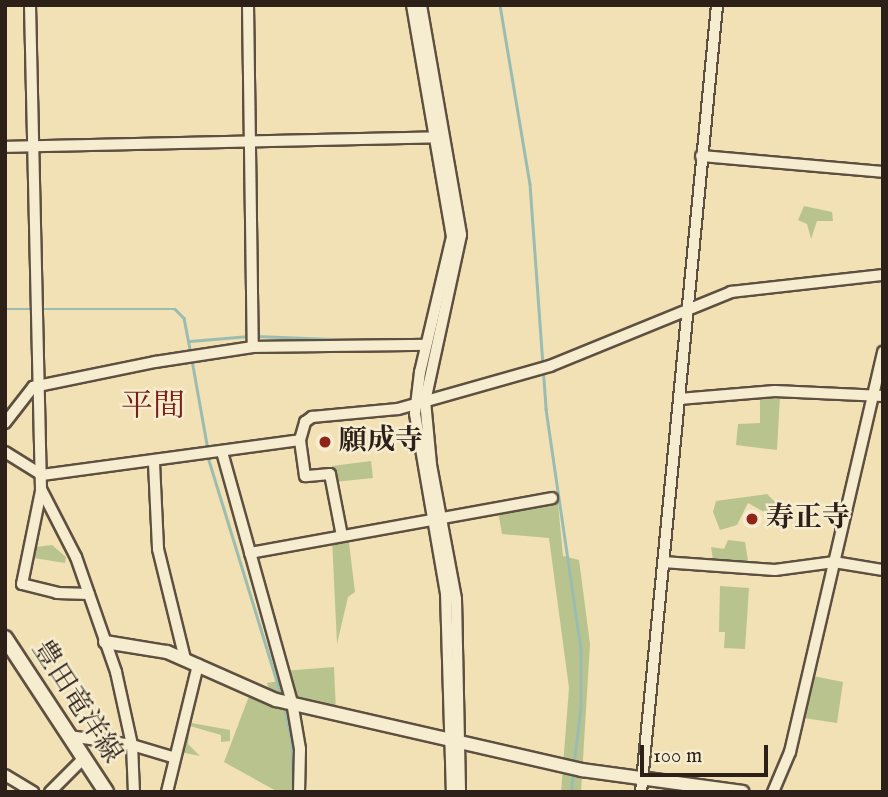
<!DOCTYPE html>
<html>
<head>
<meta charset="utf-8">
<style>
  body { margin:0 }
  #map { position:relative; width:888px; height:797px; overflow:hidden; background:#f1e1b5; font-family:"IM FELL English","Noto Serif JP",serif }
  div>[style] { position:absolute }
  [style*='--x'] { left:calc(var(--x)*1px); top:calc(var(--y)*1px); width:calc(var(--w)*1px); rotate:calc(var(--a)*1deg) }
  .green>* { inset:0; background:#b9c38e }
  .stream>* { height:2.5px; margin:-1.25px; padding:0 1.25px; transform-origin:1.25px; border-radius:1.25px; background:#9bbdb1 }
  .roads { filter:drop-shadow(2px 0 #5e5040) drop-shadow(-2px 0 #5e5040) drop-shadow(0 2px #5e5040) drop-shadow(0 -2px #5e5040) }
  .minor>* { height:10px; margin:-5px; padding:0 5px; transform-origin:5px; border-radius:5px; background:#f6eccf }
  .tertiary>* { height:12px; margin:-6px; padding:0 6px; transform-origin:6px; border-radius:6px; background:#f6eccf }
  .secondary>* { height:14px; margin:-7px; padding:0 7px; transform-origin:7px; border-radius:7px; background:#f6eccf }
  .dots>* { width:19px; height:19px; translate:-50% -50%; box-sizing:border-box; border:4px solid #f6eccf; border-radius:50% }
  span { translate:-50% -50%; white-space:nowrap; text-align:center; line-height:1.15; -webkit-text-stroke:5px #f6eccf; paint-order:stroke }
  .poi-label { font-size:28px; color:#2d2019; font-weight:700 }
  .left { translate:0 -50%; text-align:left }
  .street-label { font-size:28px; color:#2d2019 }
  .quarter-label { font-size:32px; color:#7a1f14 }
  .frame { position:absolute; inset:0; border:7px solid #2d2019; pointer-events:none }
  .scale { position:absolute; left:640px; top:745px; width:128px; height:32px; box-sizing:border-box; border:4px solid #2d2019; border-top:0; padding-left:9px; font-size:21px; line-height:24px; white-space:nowrap; color:#2d2019; -webkit-text-stroke:5px #f6eccf; paint-order:stroke }
</style>
</head>
<body>
<div id="map">
  <div class="green">
    <div style="clip-path:polygon(804px 206px,832px 212px,833px 221px,817px 221px,811px 239px,807px 224px,798px 220px)"></div>
    <div style="clip-path:polygon(780px 396px,777px 450px,736px 445px,738px 424px,760px 423px,760px 397px)"></div>
    <div style="clip-path:polygon(371px 461px,373px 478px,334px 482px,332px 466px)"></div>
    <div style="clip-path:polygon(767px 494px,776px 503px,774px 521px,770px 523px,764px 512px,748px 503px,737px 525px,720px 530px,713px 512px,716px 501px)"></div>
    <div style="clip-path:polygon(552px 498px,558px 503px,563px 556px,579px 560px,590px 644px,581px 792px,561px 792px,569px 688px,549px 538px,502px 534px,498px 511px)"></div>
    <div style="clip-path:polygon(348px 535px,355px 592px,348px 597px,337px 644px,332px 538px)"></div>
    <div style="clip-path:polygon(728px 540px,745px 542px,748px 561px,713px 560px,711px 547px,724px 549px)"></div>
    <div style="clip-path:polygon(52px 545px,66px 557px,65px 563px,34px 558px,35px 547px)"></div>
    <div style="clip-path:polygon(720px 586px,749px 588px,745px 649px,724px 648px,725px 632px,719px 632px)"></div>
    <div style="clip-path:polygon(334px 667px,336px 713px,292px 702px,300px 749px,299px 792px,278px 792px,224px 762px,251px 691px,270px 692px,267px 683px,285px 680px,283px 671px)"></div>
    <div style="clip-path:polygon(808px 675px,843px 682px,837px 723px,797px 717px)"></div>
    <div style="clip-path:polygon(186px 722px,230px 730px,230px 741px,221px 742px,221px 735px,190px 726px,188px 744px,200px 756px,180px 752px)"></div>
  </div>
  <div class="stream">
    <div style="--x:500;--y:5;--w:181;--a:80.5"></div>
    <div style="--x:530;--y:184;--w:226;--a:85.9"></div>
    <div style="--x:546;--y:409;--w:244;--a:81.7"></div>
    <div style="--x:581;--y:650;--w:58;--a:90"></div>
    <div style="--x:581;--y:708;--w:57;--a:97"></div>
    <div style="--x:5;--y:309;--w:30;--a:0"></div>
    <div style="--x:42;--y:309;--w:133;--a:0"></div>
    <div style="--x:175;--y:309;--w:13;--a:45"></div>
    <div style="--x:184;--y:318;--w:37;--a:79"></div>
    <div style="--x:256;--y:336;--w:126;--a:2.3"></div>
    <div style="--x:190;--y:341;--w:59;--a:-4.8"></div>
    <div style="--x:192;--y:360;--w:91;--a:79.9"></div>
    <div style="--x:421;--y:407;--w:21;--a:87"></div>
    <div style="--x:208;--y:457;--w:245;--a:72.9"></div>
    <div style="--x:285;--y:709;--w:34;--a:78"></div>
    <div style="--x:292;--y:742;--w:50;--a:88.9"></div>
    <div style="--x:571;--y:792;--w:20;--a:-84"></div>
  </div>
  <div class="roads">
    <div class="minor">
      <div style="--x:30;--y:5;--w:484;--a:88.7"></div>
      <div style="--x:41;--y:489;--w:76;--a:62.8"></div>
      <div style="--x:76;--y:557;--w:122;--a:70.8"></div>
      <div style="--x:116;--y:672;--w:75;--a:77.6"></div>
      <div style="--x:132;--y:745;--w:47;--a:87.6"></div>
      <div style="--x:248;--y:5;--w:342;--a:89.2"></div>
      <div style="--x:412;--y:5;--w:235;--a:80.2"></div>
      <div style="--x:452;--y:237;--w:139;--a:103.3"></div>
      <div style="--x:420;--y:372;--w:42;--a:96.8"></div>
      <div style="--x:415;--y:414;--w:182;--a:80.2"></div>
      <div style="--x:446;--y:593;--w:199;--a:88.3"></div>
      <div style="--x:421;--y:5;--w:233;--a:80.1"></div>
      <div style="--x:461;--y:235;--w:170;--a:102.2"></div>
      <div style="--x:425;--y:401;--w:64;--a:84.6"></div>
      <div style="--x:431;--y:465;--w:136;--a:79.4"></div>
      <div style="--x:456;--y:599;--w:193;--a:88.8"></div>
      <div style="--x:5;--y:147;--w:430;--a:-1.3"></div>
      <div style="--x:701;--y:156;--w:183;--a:5"></div>
      <div style="--x:679;--y:399;--w:96;--a:-4.8"></div>
      <div style="--x:775;--y:391;--w:108;--a:2.7"></div>
      <div style="--x:5;--y:423;--w:46;--a:-52.1"></div>
      <div style="--x:33;--y:387;--w:125;--a:-11.6"></div>
      <div style="--x:155;--y:362;--w:99;--a:-8.7"></div>
      <div style="--x:253;--y:347;--w:173;--a:-0.7"></div>
      <div style="--x:5;--y:452;--w:44;--a:31.9"></div>
      <div style="--x:42;--y:475;--w:260;--a:-7.7"></div>
      <div style="--x:222;--y:452;--w:260;--a:74.4"></div>
      <div style="--x:292;--y:702;--w:48;--a:80.3"></div>
      <div style="--x:300;--y:749;--w:43;--a:91.3"></div>
      <div style="--x:154;--y:463;--w:86;--a:87.3"></div>
      <div style="--x:158;--y:549;--w:113;--a:76.2"></div>
      <div style="--x:41;--y:491;--w:95;--a:101.5"></div>
      <div style="--x:22;--y:584;--w:36;--a:14"></div>
      <div style="--x:57;--y:593;--w:32;--a:2"></div>
      <div style="--x:342;--y:536;--w:63;--a:-101"></div>
      <div style="--x:330;--y:474;--w:25;--a:175"></div>
      <div style="--x:305;--y:476;--w:36;--a:-98"></div>
      <div style="--x:300;--y:440;--w:19;--a:-74"></div>
      <div style="--x:305;--y:422;--w:9;--a:-36"></div>
      <div style="--x:312;--y:417;--w:86;--a:-5.3"></div>
      <div style="--x:398;--y:409;--w:158;--a:-15.8"></div>
      <div style="--x:550;--y:366;--w:196;--a:-22.2"></div>
      <div style="--x:731;--y:292;--w:153;--a:-6.4"></div>
      <div style="--x:250;--y:553;--w:307;--a:-10.3"></div>
      <div style="--x:663;--y:562;--w:112;--a:4.1"></div>
      <div style="--x:775;--y:570;--w:60;--a:-7.7"></div>
      <div style="--x:834;--y:562;--w:50;--a:9.3"></div>
      <div style="--x:69;--y:736;--w:64;--a:8.1"></div>
      <div style="--x:132;--y:745;--w:42;--a:16.7"></div>
      <div style="--x:5;--y:775;--w:33;--a:31"></div>
      <div style="--x:50;--y:792;--w:48;--a:-45"></div>
      <div style="--x:167;--y:792;--w:131;--a:-76.3"></div>
      <div style="--x:641;--y:792;--w:791;--a:-84.48"></div>
      <div style="--x:773;--y:792;--w:43;--a:-67"></div>
      <div style="--x:790;--y:752;--w:411;--a:-76.9"></div>
    </div>
    <div class="tertiary">
      <div style="--x:105;--y:642;--w:63;--a:9.2"></div>
      <div style="--x:167;--y:652;--w:119;--a:23.8"></div>
      <div style="--x:276;--y:700;--w:314;--a:12.9"></div>
      <div style="--x:582;--y:770;--w:162;--a:7.8"></div>
    </div>
    <div class="secondary">
      <div style="--x:5;--y:638;--w:184;--a:56.7"></div>
    </div>
  </div>
  <div class="dots">
    <div style="left:325px;top:442px;background:#8f2418"></div>
    <div style="left:752px;top:519px;background:#8f2418"></div>
  </div>
  <div class="poi-label">
    <span class="left" style="left:339px;top:442px">願成寺</span>
    <span class="left" style="left:766px;top:519px">寿正寺</span>
  </div>
  <div class="street-label">
    <span style="left:76px;top:702px;rotate:57deg">豊田竜洋線</span>
  </div>
  <div class="quarter-label">
    <span style="left:153px;top:408px">平間</span>
  </div>
  <div class="frame"></div>
  <div class="scale">100 m</div>
</div>
</body>
</html>
